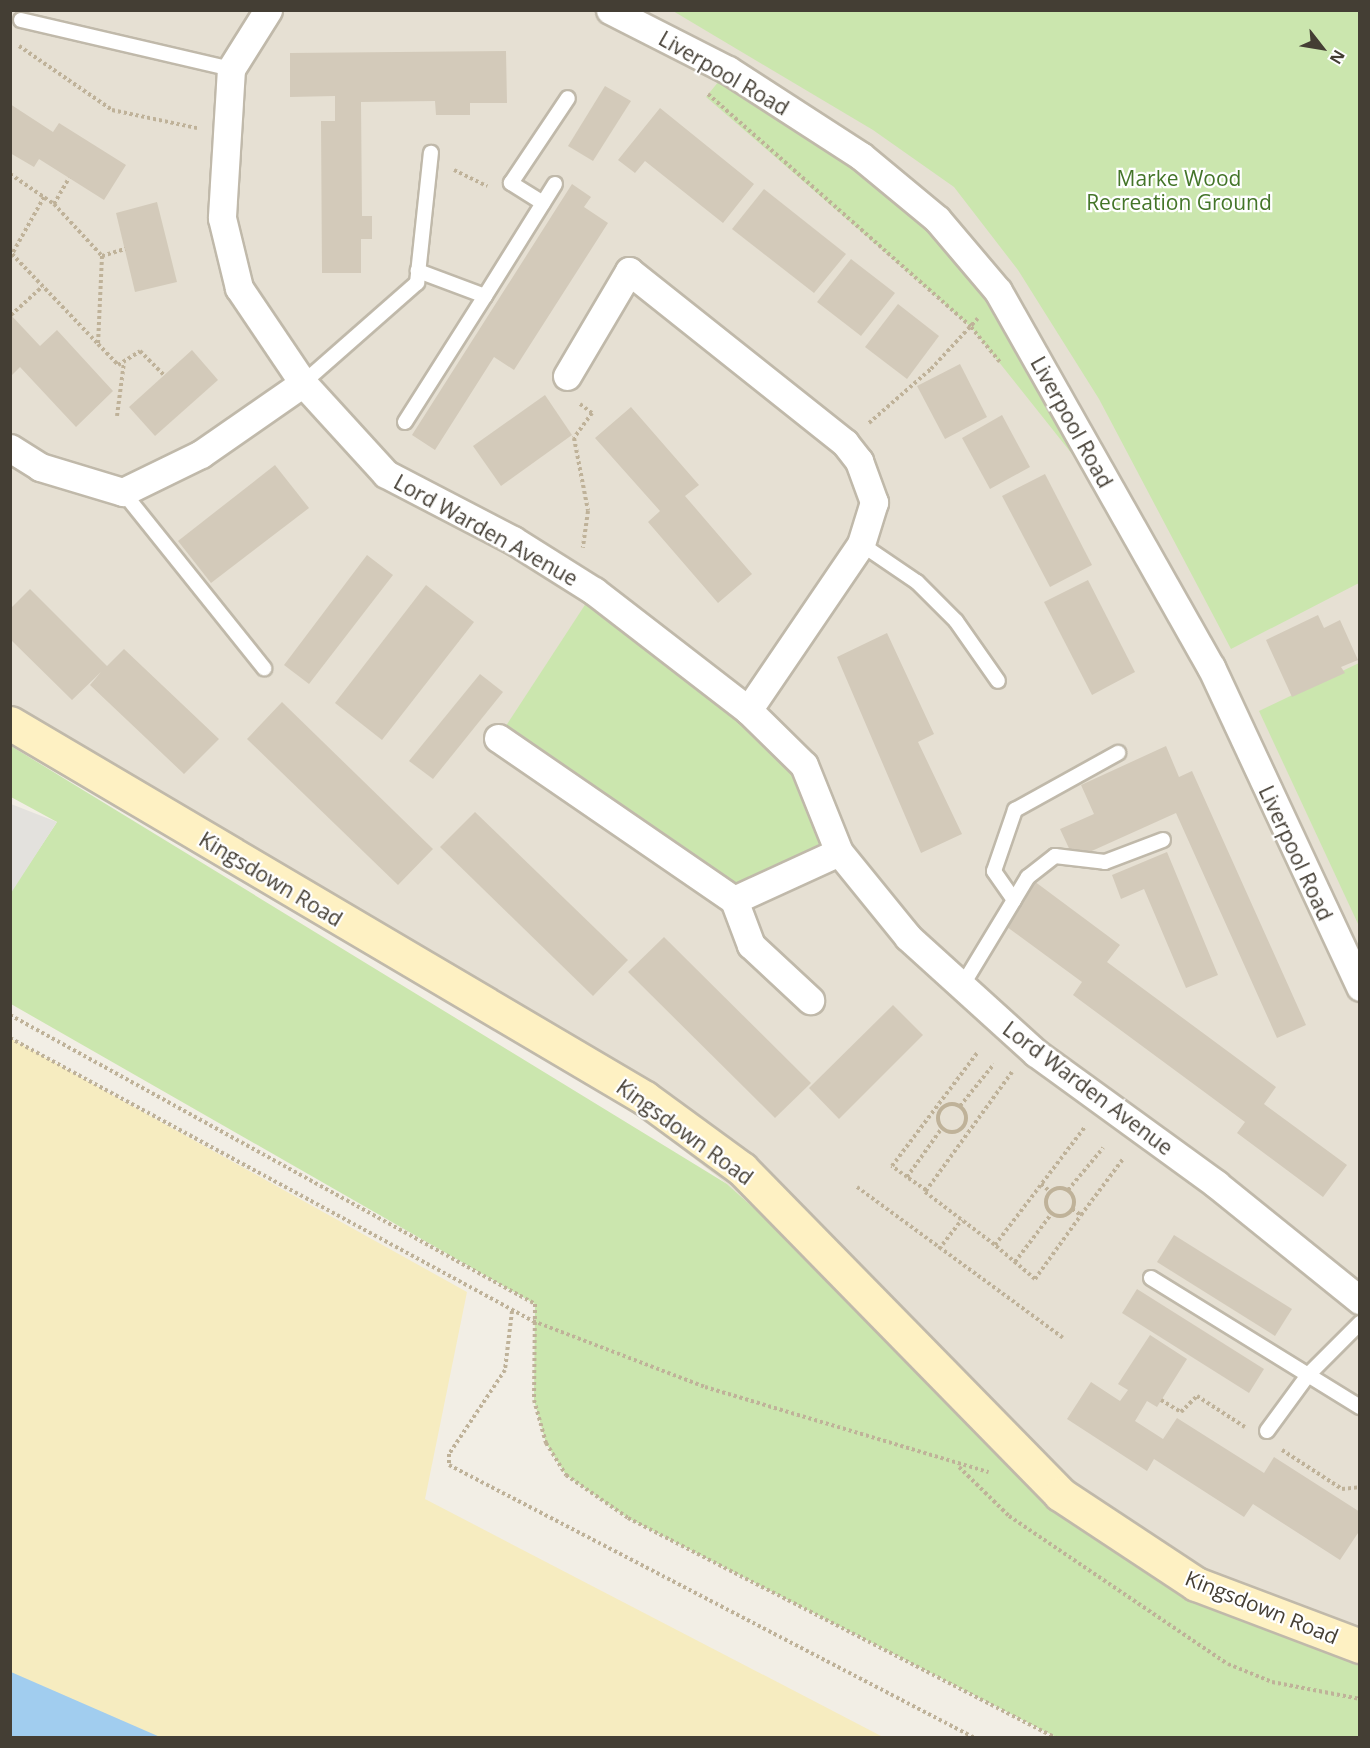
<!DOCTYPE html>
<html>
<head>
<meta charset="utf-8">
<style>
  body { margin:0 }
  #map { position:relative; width:1370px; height:1748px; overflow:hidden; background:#f2eee5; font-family:"Open Sans",sans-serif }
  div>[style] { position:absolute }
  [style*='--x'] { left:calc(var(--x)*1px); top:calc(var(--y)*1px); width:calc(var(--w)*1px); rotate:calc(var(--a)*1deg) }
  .residential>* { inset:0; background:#e6e0d3 }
  .green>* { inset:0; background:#cbe6ae }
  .sand>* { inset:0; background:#f6ecc0 }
  .parking>* { inset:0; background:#e3e1dd }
  .water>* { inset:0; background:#a1cdef }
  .building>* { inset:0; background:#d3caba }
  .path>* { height:4px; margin-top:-2px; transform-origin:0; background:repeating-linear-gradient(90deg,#bfb299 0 3px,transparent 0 6px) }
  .path>.ring { margin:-2px; padding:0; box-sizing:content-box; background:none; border:4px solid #bfb299; border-radius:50% }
  .roads { filter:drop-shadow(2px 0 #c0b9aa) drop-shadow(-2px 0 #c0b9aa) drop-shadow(0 2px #c0b9aa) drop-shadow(0 -2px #c0b9aa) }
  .lane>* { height:14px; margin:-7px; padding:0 7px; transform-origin:7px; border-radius:7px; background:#fff }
  .street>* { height:27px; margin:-13.5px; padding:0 13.5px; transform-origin:13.5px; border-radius:13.5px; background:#fff }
  .secondary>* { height:33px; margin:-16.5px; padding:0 16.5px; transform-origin:16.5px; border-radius:16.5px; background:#fef1c3 }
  span { translate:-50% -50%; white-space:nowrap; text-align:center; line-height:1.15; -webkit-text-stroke:4.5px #fff; paint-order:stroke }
  .street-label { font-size:21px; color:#443e34 }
  .park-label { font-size:21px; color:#447529 }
  .frame { position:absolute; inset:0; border:12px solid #443e34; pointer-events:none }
  .north { position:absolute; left:1292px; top:18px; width:60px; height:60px; -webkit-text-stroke:4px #fff; paint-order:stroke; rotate:121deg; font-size:16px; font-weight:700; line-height:24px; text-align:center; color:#443e34 }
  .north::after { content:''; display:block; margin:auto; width:21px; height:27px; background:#443e34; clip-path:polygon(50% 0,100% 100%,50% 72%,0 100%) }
</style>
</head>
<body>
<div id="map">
  <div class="residential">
    <div style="clip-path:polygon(10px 11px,1359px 11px,1359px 1646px,1124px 1541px,727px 1184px,533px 1034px,11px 723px)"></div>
  </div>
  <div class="green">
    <div style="clip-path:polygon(673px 11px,1359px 11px,1359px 583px,1231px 649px,1099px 399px,1018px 270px,954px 187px,873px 130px)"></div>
    <div style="clip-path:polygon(728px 70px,861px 156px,998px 291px,1084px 469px,971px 327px,706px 97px)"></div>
    <div style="clip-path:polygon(594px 591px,778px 737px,839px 852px,734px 900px,498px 738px)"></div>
    <div style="clip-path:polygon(1359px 663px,1359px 926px,1259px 711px)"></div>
    <div style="clip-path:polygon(11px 746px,727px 1184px,1124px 1541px,1359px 1646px,1359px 1737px,1056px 1737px,628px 1518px,566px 1475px,546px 1443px,534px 1400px,535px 1304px,11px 1004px,10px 893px,57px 822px,11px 797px)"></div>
  </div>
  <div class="sand">
    <div style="clip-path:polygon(10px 1038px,467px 1292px,425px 1499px,883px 1737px,11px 1737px)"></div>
  </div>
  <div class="parking">
    <div style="clip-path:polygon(11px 804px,57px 822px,11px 893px)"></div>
  </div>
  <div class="water">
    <div style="clip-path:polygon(11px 1672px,160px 1737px,11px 1737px)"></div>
  </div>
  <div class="building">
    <div style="clip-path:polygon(506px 51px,507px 103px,470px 103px,470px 115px,436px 115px,435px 101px,361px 102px,362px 216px,372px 216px,372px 239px,361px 239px,361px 273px,322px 273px,321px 121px,335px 121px,335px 96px,290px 97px,290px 53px)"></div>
    <div style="clip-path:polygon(605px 86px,631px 101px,593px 161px,568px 146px)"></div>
    <div style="clip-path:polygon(10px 104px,53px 132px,59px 123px,126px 165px,104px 200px,39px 159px,34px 167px,10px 153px)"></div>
    <div style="clip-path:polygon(660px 108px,754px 184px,723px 223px,645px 161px,635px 173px,618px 160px)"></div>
    <div style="clip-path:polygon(572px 184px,591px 197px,584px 207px,608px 223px,514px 370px,494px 357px,435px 450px,412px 435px)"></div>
    <div style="clip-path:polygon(764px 189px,846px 254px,814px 293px,732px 229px)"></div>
    <div style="clip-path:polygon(157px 202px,177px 282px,135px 292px,116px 213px)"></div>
    <div style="clip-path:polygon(851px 259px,895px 293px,861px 336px,817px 302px)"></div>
    <div style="clip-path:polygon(898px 304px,939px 336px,907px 379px,865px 347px)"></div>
    <div style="clip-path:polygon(10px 314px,40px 346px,57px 330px,113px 391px,76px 427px,20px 367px,10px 377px)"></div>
    <div style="clip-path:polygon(192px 350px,218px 380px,155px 436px,129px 407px)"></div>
    <div style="clip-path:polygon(960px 364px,987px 417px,945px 439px,917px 386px)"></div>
    <div style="clip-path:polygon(545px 395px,572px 435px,501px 486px,473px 446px)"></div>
    <div style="clip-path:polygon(631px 407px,699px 485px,685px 496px,752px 574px,718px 603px,648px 522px,660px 511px,595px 438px)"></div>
    <div style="clip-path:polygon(1002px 415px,1030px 467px,990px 489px,962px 438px)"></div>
    <div style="clip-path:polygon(275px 465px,309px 508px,211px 583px,178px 541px)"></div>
    <div style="clip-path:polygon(1045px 474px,1092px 565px,1050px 587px,1002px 496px)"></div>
    <div style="clip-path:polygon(367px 555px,393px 575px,309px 684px,284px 665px)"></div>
    <div style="clip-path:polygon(1088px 580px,1135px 672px,1092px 695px,1044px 602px)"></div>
    <div style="clip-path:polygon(426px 585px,474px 622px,382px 740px,335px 703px)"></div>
    <div style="clip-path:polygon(30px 589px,107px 666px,124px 649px,219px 739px,184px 774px,90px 685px,101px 672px,72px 700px,10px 639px,10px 609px)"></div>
    <div style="clip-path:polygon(1318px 615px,1324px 628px,1340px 620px,1358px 660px,1341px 667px,1345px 673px,1292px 697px,1266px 640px)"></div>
    <div style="clip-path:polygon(887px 633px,934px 734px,918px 742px,962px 834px,921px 853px,837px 657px)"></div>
    <div style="clip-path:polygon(480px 674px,503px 692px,433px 779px,409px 761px)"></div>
    <div style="clip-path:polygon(282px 702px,433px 849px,398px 885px,247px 739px)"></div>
    <div style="clip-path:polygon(1166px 746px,1179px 777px,1192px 771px,1306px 1025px,1277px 1038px,1176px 813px,1074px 859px,1060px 829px,1094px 814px,1081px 785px)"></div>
    <div style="clip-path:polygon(475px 812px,628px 960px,593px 996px,440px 847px)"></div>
    <div style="clip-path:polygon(1167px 852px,1218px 975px,1186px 988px,1144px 889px,1121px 899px,1112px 875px)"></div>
    <div style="clip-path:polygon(1034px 881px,1120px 945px,1107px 962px,1276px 1087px,1264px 1104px,1347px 1165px,1323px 1197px,1237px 1133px,1245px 1122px,1073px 995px,1082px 982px,1003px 924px)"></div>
    <div style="clip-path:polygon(664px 937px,811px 1083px,775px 1118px,628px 972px)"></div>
    <div style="clip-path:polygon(893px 1005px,923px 1035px,839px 1119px,809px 1088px)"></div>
    <div style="clip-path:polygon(1174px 1235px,1292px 1309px,1275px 1336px,1157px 1262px)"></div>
    <div style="clip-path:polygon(1137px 1289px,1264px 1369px,1249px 1393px,1122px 1313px)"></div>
    <div style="clip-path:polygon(1150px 1335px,1187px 1359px,1157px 1407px,1147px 1401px,1135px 1421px,1163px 1439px,1177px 1418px,1264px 1473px,1274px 1457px,1360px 1512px,1360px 1530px,1340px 1560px,1253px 1504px,1244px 1517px,1154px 1459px,1147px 1471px,1067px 1419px,1091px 1382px,1120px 1401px,1128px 1390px,1118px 1384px)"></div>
  </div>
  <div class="path">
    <div style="--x:19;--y:46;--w:113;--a:34.5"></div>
    <div style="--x:112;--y:110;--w:87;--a:12"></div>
    <div style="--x:708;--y:94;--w:351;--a:41.5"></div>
    <div style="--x:971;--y:327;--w:45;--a:50.4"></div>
    <div style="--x:454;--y:170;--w:37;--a:26"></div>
    <div style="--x:10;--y:174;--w:53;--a:34.3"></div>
    <div style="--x:54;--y:204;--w:30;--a:-60"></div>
    <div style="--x:44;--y:197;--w:65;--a:119.3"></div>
    <div style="--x:12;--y:254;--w:124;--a:46.3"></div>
    <div style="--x:54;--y:204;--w:71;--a:47.3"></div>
    <div style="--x:102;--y:256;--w:24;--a:-17"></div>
    <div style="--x:102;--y:256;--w:88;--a:92.6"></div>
    <div style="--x:98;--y:344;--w:29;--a:46"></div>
    <div style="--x:118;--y:365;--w:26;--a:-32"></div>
    <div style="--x:140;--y:351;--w:34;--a:45"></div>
    <div style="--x:11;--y:315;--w:43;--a:-42.2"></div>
    <div style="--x:580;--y:404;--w:15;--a:37"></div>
    <div style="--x:592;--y:413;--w:31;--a:126"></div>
    <div style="--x:574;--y:438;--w:74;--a:79.1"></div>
    <div style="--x:588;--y:511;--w:37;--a:98"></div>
    <div style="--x:117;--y:416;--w:54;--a:-82.6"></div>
    <div style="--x:869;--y:423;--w:82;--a:-41.1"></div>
    <div style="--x:931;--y:369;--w:69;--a:-47.3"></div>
    <div style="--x:10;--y:1015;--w:599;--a:28.83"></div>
    <div style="--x:535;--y:1304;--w:96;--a:90.6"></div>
    <div style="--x:534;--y:1400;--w:45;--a:74.4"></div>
    <div style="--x:546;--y:1443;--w:38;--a:58"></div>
    <div style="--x:566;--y:1475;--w:75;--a:34.7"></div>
    <div style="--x:628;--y:1518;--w:481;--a:27.2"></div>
    <div style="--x:10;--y:1038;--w:595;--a:28.42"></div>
    <div style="--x:533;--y:1321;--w:184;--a:21"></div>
    <div style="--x:705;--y:1387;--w:296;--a:16.7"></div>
    <div style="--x:1012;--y:1072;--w:148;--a:125.9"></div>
    <div style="--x:925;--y:1192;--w:88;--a:37.1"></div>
    <div style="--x:995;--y:1245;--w:148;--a:-52.7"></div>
    <div class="ring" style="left:938px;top:1104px;width:24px;height:24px"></div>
    <div style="--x:960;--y:1106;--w:54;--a:-51"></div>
    <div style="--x:907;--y:1177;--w:19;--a:-144"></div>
    <div style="--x:892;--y:1166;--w:143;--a:-53"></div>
    <div style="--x:1041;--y:1184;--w:13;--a:39"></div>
    <div style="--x:857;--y:1187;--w:255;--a:36.2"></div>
    <div class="ring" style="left:1046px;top:1188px;width:24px;height:24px"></div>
    <div style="--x:926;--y:1190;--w:23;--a:-146"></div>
    <div style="--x:907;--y:1177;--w:60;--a:-54.5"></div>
    <div style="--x:1068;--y:1190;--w:55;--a:-50.2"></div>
    <div style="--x:1072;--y:1209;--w:11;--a:34"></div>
    <div style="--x:1081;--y:1215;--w:70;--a:-53.1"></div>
    <div style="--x:996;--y:1246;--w:51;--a:40.2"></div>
    <div style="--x:1035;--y:1279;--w:79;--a:-54.3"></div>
    <div style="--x:939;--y:1249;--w:37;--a:-52"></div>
    <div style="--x:1015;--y:1262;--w:61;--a:-52.9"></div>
    <div style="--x:512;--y:1311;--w:59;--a:96.8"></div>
    <div style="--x:505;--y:1370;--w:101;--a:123.7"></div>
    <div style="--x:449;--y:1454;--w:11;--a:90"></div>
    <div style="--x:449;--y:1465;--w:593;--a:27.43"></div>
    <div style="--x:1161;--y:1400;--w:23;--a:31"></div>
    <div style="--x:1181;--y:1412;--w:23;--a:-45"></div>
    <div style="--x:1197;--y:1396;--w:57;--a:32.9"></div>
    <div style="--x:1282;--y:1450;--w:72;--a:33"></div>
    <div style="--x:1342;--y:1489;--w:18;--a:-6"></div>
    <div style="--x:959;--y:1467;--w:70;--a:44.4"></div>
    <div style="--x:1009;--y:1516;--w:264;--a:34.1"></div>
    <div style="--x:1228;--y:1664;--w:48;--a:22.2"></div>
    <div style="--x:1272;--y:1682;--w:90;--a:10.9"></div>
  </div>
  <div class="roads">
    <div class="lane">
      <div style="--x:21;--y:20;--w:216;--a:13.1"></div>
      <div style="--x:543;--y:203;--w:38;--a:-148"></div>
      <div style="--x:511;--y:183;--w:102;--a:-56.2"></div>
      <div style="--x:485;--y:296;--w:132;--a:-58"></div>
      <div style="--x:303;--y:383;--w:152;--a:-41.3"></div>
      <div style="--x:417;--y:283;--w:131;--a:-83.9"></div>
      <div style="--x:405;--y:422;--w:149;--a:-57.6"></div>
      <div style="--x:485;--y:296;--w:72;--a:-159.5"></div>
      <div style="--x:123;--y:492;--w:226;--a:51.3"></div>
      <div style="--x:861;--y:544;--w:68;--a:34.2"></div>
      <div style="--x:917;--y:582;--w:55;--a:45"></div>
      <div style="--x:956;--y:621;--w:73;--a:55"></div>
      <div style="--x:1014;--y:900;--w:27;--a:-59"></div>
      <div style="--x:1028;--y:877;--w:34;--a:-38"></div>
      <div style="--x:1055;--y:856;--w:50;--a:6.8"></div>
      <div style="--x:1105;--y:862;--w:62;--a:-20.8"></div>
      <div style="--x:962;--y:986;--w:100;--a:-58.8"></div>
      <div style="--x:1014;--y:900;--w:35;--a:-125"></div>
      <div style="--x:994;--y:871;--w:65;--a:-71"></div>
      <div style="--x:1015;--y:810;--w:118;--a:-29"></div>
      <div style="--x:1151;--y:1278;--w:246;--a:31.7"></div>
      <div style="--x:1267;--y:1431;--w:69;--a:-53.8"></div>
      <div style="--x:1308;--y:1375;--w:74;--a:-45"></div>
    </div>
    <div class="street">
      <div style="--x:268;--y:10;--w:70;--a:122.1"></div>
      <div style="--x:231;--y:69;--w:149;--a:93.5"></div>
      <div style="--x:222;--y:218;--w:72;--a:76.3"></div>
      <div style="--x:239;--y:288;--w:115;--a:56"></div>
      <div style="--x:303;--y:383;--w:123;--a:47.6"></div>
      <div style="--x:386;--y:474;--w:143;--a:27.5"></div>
      <div style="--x:513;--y:540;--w:96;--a:32.2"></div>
      <div style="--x:594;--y:591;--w:195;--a:37.7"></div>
      <div style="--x:748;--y:710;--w:78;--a:44.5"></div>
      <div style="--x:804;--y:765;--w:94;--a:68.1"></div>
      <div style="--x:839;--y:852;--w:109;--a:50.9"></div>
      <div style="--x:908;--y:937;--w:173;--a:42.2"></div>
      <div style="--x:1036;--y:1053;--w:223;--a:36"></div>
      <div style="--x:1216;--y:1184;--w:185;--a:38.9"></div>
      <div style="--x:610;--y:10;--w:132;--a:27"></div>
      <div style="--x:728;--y:70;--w:158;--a:32.9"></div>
      <div style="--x:861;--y:156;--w:99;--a:39.7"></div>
      <div style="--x:937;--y:219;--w:94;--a:49.7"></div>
      <div style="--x:998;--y:291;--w:432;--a:60.5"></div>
      <div style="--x:1211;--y:667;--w:353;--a:65"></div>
      <div style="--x:567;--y:376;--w:122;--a:-59.4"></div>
      <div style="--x:629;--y:271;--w:276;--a:38.5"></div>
      <div style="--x:845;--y:443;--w:23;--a:52"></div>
      <div style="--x:859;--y:461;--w:44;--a:69.9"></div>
      <div style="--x:874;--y:502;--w:44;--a:107.2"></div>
      <div style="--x:861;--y:544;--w:201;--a:124.2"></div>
      <div style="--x:10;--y:448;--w:36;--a:32"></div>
      <div style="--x:40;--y:467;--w:87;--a:16.8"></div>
      <div style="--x:123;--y:492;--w:87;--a:-26"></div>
      <div style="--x:201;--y:454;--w:124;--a:-34.8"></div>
      <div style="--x:498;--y:738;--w:286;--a:34.5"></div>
      <div style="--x:734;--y:900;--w:115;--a:-24.6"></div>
      <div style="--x:734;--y:900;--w:48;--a:69.3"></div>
      <div style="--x:751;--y:945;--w:81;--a:43"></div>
    </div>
    <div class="secondary">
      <div style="--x:10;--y:723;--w:737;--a:30.56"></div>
      <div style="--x:645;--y:1098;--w:120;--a:36.2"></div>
      <div style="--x:742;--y:1169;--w:455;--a:45.6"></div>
      <div style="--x:1060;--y:1494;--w:163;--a:33.5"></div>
      <div style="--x:1196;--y:1584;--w:175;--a:20.7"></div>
    </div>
  </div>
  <div class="street-label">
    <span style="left:724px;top:73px;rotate:30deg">Liverpool Road</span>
    <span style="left:1072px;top:422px;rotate:61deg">Liverpool Road</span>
    <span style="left:486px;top:530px;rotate:29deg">Lord Warden Avenue</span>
    <span style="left:1296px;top:853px;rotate:65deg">Liverpool Road</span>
    <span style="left:271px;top:879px;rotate:31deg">Kingsdown Road</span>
    <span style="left:1088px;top:1088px;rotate:37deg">Lord Warden Avenue</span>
    <span style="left:685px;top:1132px;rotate:36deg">Kingsdown Road</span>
    <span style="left:1262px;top:1607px;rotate:22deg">Kingsdown Road</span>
  </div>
  <div class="park-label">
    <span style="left:1179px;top:190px">Marke Wood<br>Recreation Ground</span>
  </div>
  <div class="frame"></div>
  <div class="north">N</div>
</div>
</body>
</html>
